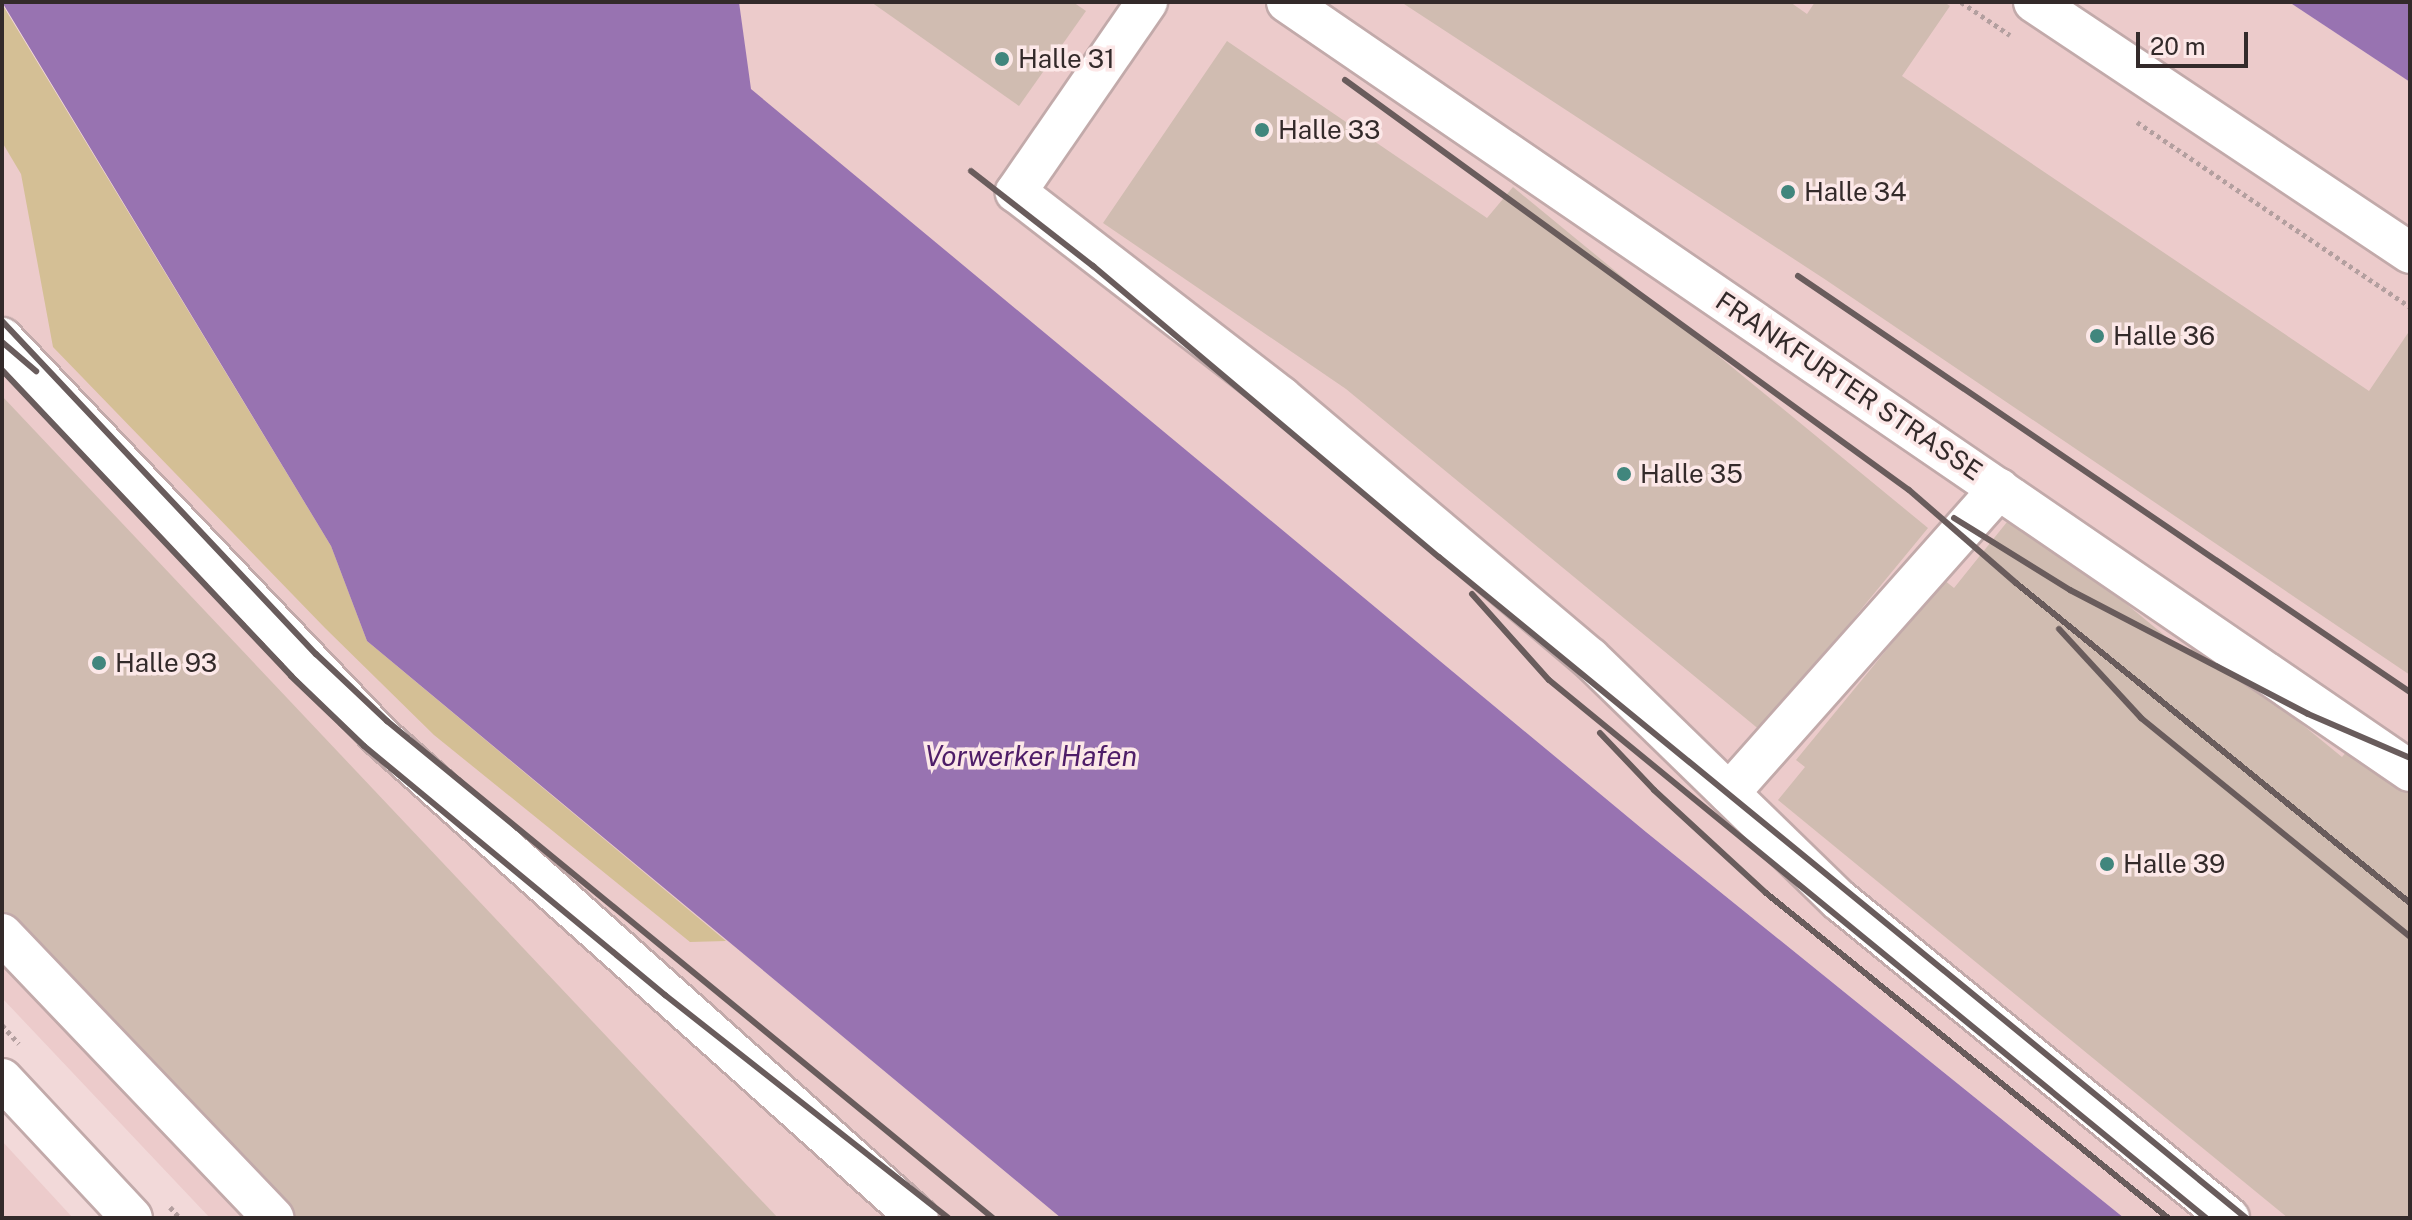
<!DOCTYPE html>
<html>
<head>
<meta charset="utf-8">
<style>
  body { margin:0 }
  #map { position:relative; width:2412px; height:1220px; overflow:hidden; background:#f2d9d9; font-family:"Public Sans",sans-serif }
  div>[style] { position:absolute }
  [style*='--x'] { left:calc(var(--x)*1px); top:calc(var(--y)*1px); width:calc(var(--w)*1px); rotate:calc(var(--a)*1deg) }
  .built>* { inset:0; background:#eccbcb }
  .green>* { inset:0; background:#d4bf95 }
  .water>* { inset:0; background:#9873b1 }
  .building>* { inset:0; background:#d0bcb1 }
  .path>* { height:5px; margin-top:-2.5px; transform-origin:0; background:repeating-linear-gradient(90deg,#b39f9f 0 4px,transparent 0 8px) }
  .roads { filter:drop-shadow(2px 0 #c2aaaa) drop-shadow(-2px 0 #c2aaaa) drop-shadow(0 2px #c2aaaa) drop-shadow(0 -2px #c2aaaa) }
  .minor>* { height:40px; margin:-20px; padding:0 20px; transform-origin:20px; border-radius:20px; background:#fff }
  .rail>* { height:6px; margin:-3px; padding:0 3px; transform-origin:3px; border-radius:3px; background:#695c5c }
  .dots>* { width:22px; height:22px; translate:-50% -50%; box-sizing:border-box; border:4px solid #fce8e8; border-radius:50% }
  span { translate:-50% -50%; white-space:nowrap; text-align:center; line-height:1.15; -webkit-text-stroke:7px #fce8e8; paint-order:stroke }
  .poi-label { font-size:26px; color:#332a2a }
  .left { translate:0 -50%; text-align:left }
  .street-label { font-size:26px; color:#332a2a }
  .water-label { font-size:28px; color:#4e1d68; font-style:italic }
  .frame { position:absolute; inset:0; border:4px solid #332a2a; pointer-events:none }
  .scale { position:absolute; left:2136px; top:32px; width:112px; height:36px; box-sizing:border-box; border:4px solid #332a2a; border-top:0; padding-left:10px; font-size:24px; line-height:28px; white-space:nowrap; color:#332a2a; -webkit-text-stroke:6px #fce8e8; paint-order:stroke }
</style>
</head>
<body>
<div id="map">
  <div class="built">
    <div style="clip-path:polygon(739px 2px,2289px 2px,2410px 82px,2410px 1218px,2124px 1218px,1646px 832px,750px 89px)"></div>
    <div style="clip-path:polygon(2px 4px,331px 546px,367px 641px,1061px 1218px,210px 1218px,2px 998px)"></div>
    <div style="clip-path:polygon(2px 1141px,73px 1218px,2px 1218px)"></div>
  </div>
  <div class="green">
    <div style="clip-path:polygon(2px 4px,331px 546px,367px 641px,726px 941px,690px 942px,434px 735px,325px 628px,53px 347px,21px 174px,2px 142px)"></div>
  </div>
  <div class="water">
    <div style="clip-path:polygon(2px 2px,739px 2px,751px 89px,1646px 832px,2124px 1218px,1061px 1218px,367px 641px,331px 546px)"></div>
    <div style="clip-path:polygon(2289px 2px,2410px 2px,2410px 82px)"></div>
  </div>
  <div class="building">
    <div style="clip-path:polygon(871px 2px,1073px 2px,1086px 11px,1019px 106px)"></div>
    <div style="clip-path:polygon(1401px 2px,1790px 2px,1807px 14px,1815px 2px,1944px 2px,1950px 6px,1902px 76px,2369px 391px,2410px 330px,2410px 675px,1826px 280px)"></div>
    <div style="clip-path:polygon(1227px 41px,1487px 218px,1513px 187px,1928px 528px,1761px 731px,1346px 389px,1103px 223px)"></div>
    <div style="clip-path:polygon(2px 396px,778px 1218px,276px 1218px,2px 926px)"></div>
    <div style="clip-path:polygon(2015px 512px,2187px 654px,2199px 640px,2342px 757px,2352px 745px,2410px 792px,2410px 1218px,2288px 1218px,1778px 800px,1805px 767px,1796px 760px,1944px 580px,1954px 588px)"></div>
  </div>
  <div class="path">
    <div style="--x:1961;--y:2;--w:59;--a:34"></div>
    <div style="--x:2137;--y:122;--w:330;--a:34.1"></div>
    <div style="--x:2;--y:1025;--w:25;--a:48"></div>
    <div style="--x:170;--y:1207;--w:15;--a:48"></div>
  </div>
  <div class="roads">
    <div class="minor">
      <div style="--x:1147;--y:2;--w:231;--a:124.6"></div>
      <div style="--x:1016;--y:192;--w:335;--a:37.7"></div>
      <div style="--x:1281;--y:397;--w:404;--a:40.2"></div>
      <div style="--x:1590;--y:658;--w:347;--a:44.2"></div>
      <div style="--x:1839;--y:900;--w:503;--a:39.19"></div>
      <div style="--x:1287;--y:2;--w:1361;--a:34.4"></div>
      <div style="--x:2034;--y:2;--w:452;--a:33.7"></div>
      <div style="--x:2;--y:338;--w:549;--a:46.48"></div>
      <div style="--x:380;--y:736;--w:722;--a:41.86"></div>
      <div style="--x:1729;--y:793;--w:407;--a:-48.4"></div>
      <div style="--x:2;--y:934;--w:393;--a:46.3"></div>
      <div style="--x:2;--y:1079;--w:190;--a:46.9"></div>
    </div>
  </div>
  <div class="rail">
    <div style="--x:1345;--y:80;--w:697;--a:36.02"></div>
    <div style="--x:1909;--y:490;--w:142;--a:41"></div>
    <div style="--x:2016;--y:583;--w:508;--a:39.08"></div>
    <div style="--x:971;--y:171;--w:155;--a:37.9"></div>
    <div style="--x:1093;--y:266;--w:452;--a:40.1"></div>
    <div style="--x:1439;--y:557;--w:1043;--a:39.32"></div>
    <div style="--x:1798;--y:276;--w:740;--a:34.21"></div>
    <div style="--x:2;--y:321;--w:458;--a:46.7"></div>
    <div style="--x:316;--y:654;--w:98;--a:43.3"></div>
    <div style="--x:387;--y:721;--w:784;--a:39.36"></div>
    <div style="--x:2;--y:342;--w:45;--a:40.5"></div>
    <div style="--x:2;--y:370;--w:421;--a:46.6"></div>
    <div style="--x:291;--y:676;--w:101;--a:43.8"></div>
    <div style="--x:364;--y:746;--w:391;--a:39.6"></div>
    <div style="--x:665;--y:995;--w:360;--a:38.2"></div>
    <div style="--x:1954;--y:518;--w:137;--a:31.8"></div>
    <div style="--x:2070;--y:590;--w:268;--a:27.5"></div>
    <div style="--x:2308;--y:714;--w:111;--a:23.3"></div>
    <div style="--x:1472;--y:594;--w:115;--a:48.2"></div>
    <div style="--x:1549;--y:680;--w:849;--a:39.31"></div>
    <div style="--x:2059;--y:629;--w:121;--a:47.3"></div>
    <div style="--x:2141;--y:718;--w:347;--a:39.1"></div>
    <div style="--x:1600;--y:733;--w:79;--a:46.5"></div>
    <div style="--x:1654;--y:790;--w:152;--a:42.6"></div>
    <div style="--x:1766;--y:893;--w:517;--a:38.95"></div>
  </div>
  <div class="dots">
    <div style="left:1002px;top:59px;background:#41867d"></div>
    <div style="left:1262px;top:130px;background:#41867d"></div>
    <div style="left:1788px;top:192px;background:#41867d"></div>
    <div style="left:2097px;top:336px;background:#41867d"></div>
    <div style="left:1624px;top:474px;background:#41867d"></div>
    <div style="left:99px;top:663px;background:#41867d"></div>
    <div style="left:2107px;top:864px;background:#41867d"></div>
  </div>
  <div class="poi-label">
    <span class="left" style="left:1018px;top:59px">Halle 31</span>
    <span class="left" style="left:1278px;top:130px">Halle 33</span>
    <span class="left" style="left:1804px;top:192px">Halle 34</span>
    <span class="left" style="left:2113px;top:336px">Halle 36</span>
    <span class="left" style="left:1640px;top:474px">Halle 35</span>
    <span class="left" style="left:115px;top:663px">Halle 93</span>
    <span class="left" style="left:2123px;top:864px">Halle 39</span>
  </div>
  <div class="street-label">
    <span style="left:1849px;top:386px;rotate:34deg">FRANKFURTER STRASSE</span>
  </div>
  <div class="water-label">
    <span style="left:1031px;top:756px">Vorwerker Hafen</span>
  </div>
  <div class="frame"></div>
  <div class="scale">20 m</div>
</div>
</body>
</html>
